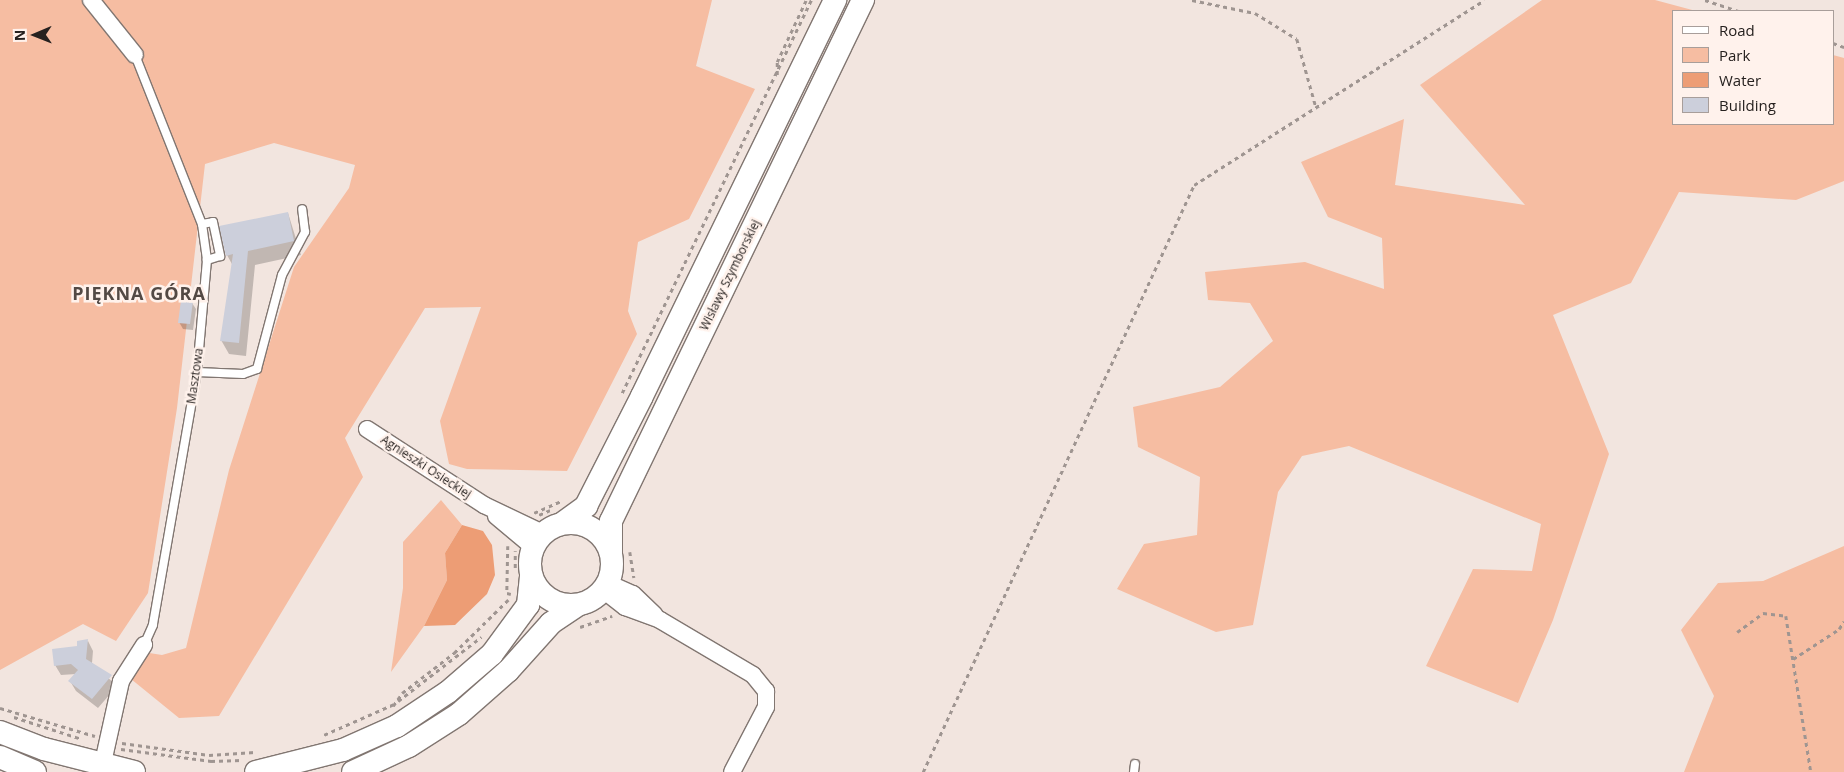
<!DOCTYPE html>
<html>
<head>
<meta charset="utf-8">
<style>
  body { margin:0 }
  #map { position:relative; width:1844px; height:772px; overflow:hidden; background:#f2e5df; font-family:"Open Sans",sans-serif }
  div>[style] { position:absolute }
  [style*='--x'] { left:calc(var(--x)*1px); top:calc(var(--y)*1px); width:calc(var(--w)*1px); rotate:calc(var(--a)*1deg) }
  .green>* { inset:0; background:#f6bda2 }
  .water>* { inset:0; background:#ed9d75 }
  .shadow>* { inset:0; background:#0003 }
  .building>* { inset:0; background:#cccfdb }
  .path>* { height:2.5px; margin-top:-1.25px; transform-origin:0; background:repeating-linear-gradient(90deg,#9f9591 0 4px,transparent 0 8px) }
  .roads { filter:drop-shadow(1px 0 #817671) drop-shadow(-1px 0 #817671) drop-shadow(0 1px #817671) drop-shadow(0 -1px #817671) }
  .lane>* { height:8px; margin:-4px; padding:0 4px; transform-origin:4px; border-radius:4px; background:#fff }
  .street>* { height:16px; margin:-8px; padding:0 8px; transform-origin:8px; border-radius:8px; background:#fff }
  .secondary>* { height:22px; margin:-11px; padding:0 11px; transform-origin:11px; border-radius:11px; background:#fff }
  .secondary>.ring { margin:-11px; padding:0; box-sizing:content-box; background:none; border:22px solid #fff; border-radius:50% }
  span { translate:-50% -50%; white-space:nowrap; text-align:center; line-height:1.15; -webkit-text-stroke:5px #fff2ec; paint-order:stroke }
  .street-label { font-size:12px; color:#26211f }
  .district-label { font-size:18px; color:#534944; font-weight:700; letter-spacing:1px }
  .legend { position:absolute; left:1672px; top:10px; width:162px; height:115px; box-sizing:border-box; background:#fff2ec; border:1px solid #a89e9a; margin:0; padding:6px 9px; list-style:none; font-size:15px; color:#26211f }
  .legend li { display:flex; align-items:center; gap:10px; height:25px }
  .legend b { width:25px; border:1px solid #a89e9a }
  .north { position:absolute; left:10px; top:10px; width:50px; height:50px; -webkit-text-stroke:4px #fff2ec; paint-order:stroke; rotate:269deg; font-size:14px; font-weight:700; line-height:20px; text-align:center; color:#26211f }
  .north::after { content:''; display:block; margin:auto; width:18px; height:22px; background:#26211f; clip-path:polygon(50% 0,100% 100%,50% 72%,0 100%) }
</style>
</head>
<body>
<div id="map">
  <div class="green">
    <div style="clip-path:polygon(0 0,712px 0,696px 66px,755px 89px,689px 219px,638px 242px,628px 311px,637px 334px,567px 471px,467px 469px,449px 464px,440px 421px,481px 307px,425px 308px,345px 438px,363px 477px,219px 716px,179px 718px,131px 679px,143px 652px,162px 655px,186px 648px,229px 470px,294px 267px,349px 188px,355px 165px,274px 143px,205px 164px,177px 408px,148px 593px,116px 641px,83px 624px,0 670px)"></div>
    <div style="clip-path:polygon(1542px 0,1655px 0,1696px 11px,1673px 11px,1673px 124px,1833px 124px,1833px 55px,1844px 58px,1844px 181px,1796px 200px,1679px 192px,1631px 283px,1553px 315px,1609px 454px,1553px 620px,1518px 703px,1426px 666px,1473px 569px,1532px 571px,1541px 524px,1349px 446px,1302px 456px,1278px 492px,1253px 625px,1216px 632px,1117px 589px,1144px 544px,1197px 535px,1200px 477px,1138px 447px,1133px 407px,1220px 387px,1273px 341px,1250px 303px,1208px 300px,1205px 272px,1305px 262px,1384px 289px,1382px 238px,1328px 217px,1301px 162px,1404px 119px,1395px 185px,1525px 205px,1420px 85px)"></div>
    <div style="clip-path:polygon(441px 500px,462px 525px,445px 553px,447px 580px,424px 626px,391px 672px,403px 588px,403px 542px)"></div>
    <div style="clip-path:polygon(1844px 546px,1844px 772px,1684px 772px,1714px 696px,1681px 630px,1718px 583px,1763px 581px)"></div>
  </div>
  <div class="water">
    <div style="clip-path:polygon(462px 525px,483px 531px,492px 545px,495px 575px,487px 594px,455px 625px,424px 626px,447px 580px,445px 553px)"></div>
  </div>
  <div class="shadow">
    <div style="clip-path:polygon(288px 213px,301px 255px,255px 265px,246px 356px,229px 354px,221px 340px,233px 266px,227px 255px)"></div>
    <div style="clip-path:polygon(192px 303px,196px 309px,193px 330px,183px 329px,179px 322px)"></div>
    <div style="clip-path:polygon(88px 641px,93px 651px,92px 663px,117px 686px,98px 708px,76px 691px,70px 681px,76px 674px,61px 675px,55px 665px)"></div>
  </div>
  <div class="building">
    <div style="clip-path:polygon(288px 212px,294px 241px,248px 251px,239px 343px,220px 341px,233px 254px,226px 256px,219px 226px)"></div>
    <div style="clip-path:polygon(181px 300px,193px 301px,190px 324px,178px 323px)"></div>
    <div style="clip-path:polygon(88px 639px,86px 659px,112px 675px,92px 699px,68px 681px,78px 670px,71px 664px,54px 666px,52px 649px,77px 646px,77px 641px)"></div>
  </div>
  <div class="path">
    <div style="--x:1192;--y:0;--w:64;--a:11.7"></div>
    <div style="--x:1255;--y:13;--w:49;--a:31.8"></div>
    <div style="--x:1297;--y:39;--w:71;--a:74.4"></div>
    <div style="--x:1705;--y:0;--w:35;--a:18"></div>
    <div style="--x:1833;--y:43;--w:12;--a:20"></div>
    <div style="--x:777;--y:75;--w:13;--a:-90"></div>
    <div style="--x:777;--y:62;--w:68;--a:-64.9"></div>
    <div style="--x:622;--y:393;--w:436;--a:-64.3"></div>
    <div style="--x:534;--y:513;--w:30;--a:-24"></div>
    <div style="--x:539;--y:515;--w:12;--a:-24"></div>
    <div style="--x:508;--y:546;--w:47;--a:91.2"></div>
    <div style="--x:507;--y:593;--w:4;--a:14"></div>
    <div style="--x:630;--y:552;--w:26;--a:81"></div>
    <div style="--x:515;--y:568;--w:17;--a:-90"></div>
    <div style="--x:580;--y:627;--w:34;--a:-19"></div>
    <div style="--x:1737;--y:632;--w:32;--a:-36"></div>
    <div style="--x:1763;--y:613;--w:23;--a:7"></div>
    <div style="--x:1786;--y:616;--w:158;--a:80.9"></div>
    <div style="--x:1793;--y:659;--w:55;--a:-33.1"></div>
    <div style="--x:1839;--y:629;--w:9;--a:-58"></div>
    <div style="--x:398;--y:701;--w:105;--a:-37.6"></div>
    <div style="--x:393;--y:706;--w:16;--a:-55"></div>
    <div style="--x:402;--y:693;--w:66;--a:-37.6"></div>
    <div style="--x:454;--y:653;--w:76;--a:-44.5"></div>
    <div style="--x:0;--y:708;--w:99;--a:16.4"></div>
    <div style="--x:14;--y:717;--w:71;--a:17.9"></div>
    <div style="--x:324;--y:735;--w:77;--a:-23.9"></div>
    <div style="--x:122;--y:743;--w:88;--a:7.9"></div>
    <div style="--x:209;--y:755;--w:46;--a:-3.7"></div>
    <div style="--x:121;--y:749;--w:91;--a:7.6"></div>
    <div style="--x:211;--y:761;--w:31;--a:-2"></div>
    <div style="--x:923;--y:772;--w:647;--a:-65.22"></div>
    <div style="--x:1194;--y:185;--w:344;--a:-32.5"></div>
  </div>
  <div class="roads">
    <div class="lane">
      <div style="--x:135;--y:55;--w:182;--a:68.4"></div>
      <div style="--x:202;--y:224;--w:36;--a:82"></div>
      <div style="--x:207;--y:260;--w:112;--a:95.1"></div>
      <div style="--x:197;--y:372;--w:257;--a:99.9"></div>
      <div style="--x:153;--y:625;--w:22;--a:114"></div>
      <div style="--x:202;--y:224;--w:11;--a:-10"></div>
      <div style="--x:213;--y:222;--w:35;--a:78"></div>
      <div style="--x:220;--y:256;--w:14;--a:163"></div>
      <div style="--x:197;--y:372;--w:46;--a:2.5"></div>
      <div style="--x:243;--y:374;--w:15;--a:-20"></div>
      <div style="--x:257;--y:369;--w:97;--a:-75.1"></div>
      <div style="--x:282;--y:275;--w:49;--a:-61.9"></div>
      <div style="--x:305;--y:232;--w:23;--a:-97"></div>
      <div style="--x:1134;--y:772;--w:8;--a:-83"></div>
    </div>
    <div class="street">
      <div style="--x:91;--y:0;--w:70;--a:51.3"></div>
      <div style="--x:367;--y:429;--w:140;--a:33"></div>
      <div style="--x:484;--y:505;--w:65;--a:25.4"></div>
      <div style="--x:496;--y:516;--w:48;--a:40"></div>
      <div style="--x:608;--y:583;--w:27;--a:24"></div>
      <div style="--x:633;--y:594;--w:30;--a:44"></div>
      <div style="--x:603;--y:590;--w:28;--a:38"></div>
      <div style="--x:625;--y:607;--w:37;--a:20"></div>
      <div style="--x:660;--y:620;--w:108;--a:30.6"></div>
      <div style="--x:753;--y:675;--w:21;--a:51"></div>
      <div style="--x:766;--y:691;--w:16;--a:90"></div>
      <div style="--x:766;--y:707;--w:73;--a:117.6"></div>
      <div style="--x:102;--y:767;--w:88;--a:-77.5"></div>
      <div style="--x:121;--y:681;--w:43;--a:-57.4"></div>
    </div>
    <div class="secondary">
      <div class="ring" style="left:530px;top:523px;width:60px;height:60px"></div>
      <div style="--x:563;--y:523;--w:29;--a:-36"></div>
      <div style="--x:586;--y:506;--w:123;--a:-63"></div>
      <div style="--x:642;--y:396;--w:441;--a:-64"></div>
      <div style="--x:611;--y:553;--w:32;--a:-90"></div>
      <div style="--x:611;--y:521;--w:579;--a:-64.19"></div>
      <div style="--x:0;--y:732;--w:47;--a:21.1"></div>
      <div style="--x:44;--y:749;--w:93;--a:14.3"></div>
      <div style="--x:0;--y:757;--w:38;--a:23"></div>
      <div style="--x:256;--y:772;--w:90;--a:-14.2"></div>
      <div style="--x:343;--y:750;--w:59;--a:-24"></div>
      <div style="--x:397;--y:726;--w:61;--a:-33.7"></div>
      <div style="--x:448;--y:692;--w:58;--a:-40.8"></div>
      <div style="--x:492;--y:654;--w:61;--a:-53.7"></div>
      <div style="--x:528;--y:605;--w:29;--a:-84"></div>
      <div style="--x:353;--y:772;--w:62;--a:-24.9"></div>
      <div style="--x:409;--y:746;--w:59;--a:-32.6"></div>
      <div style="--x:459;--y:714;--w:65;--a:-41.3"></div>
      <div style="--x:508;--y:671;--w:64;--a:-48.1"></div>
      <div style="--x:551;--y:623;--w:32;--a:-34"></div>
    </div>
  </div>
  <div class="street-label">
    <span style="left:730px;top:275px;rotate:-64deg">Wisławy Szymborskiej</span>
    <span style="left:195px;top:376px;rotate:-82deg">Masztowa</span>
    <span style="left:426px;top:467px;rotate:33deg">Agnieszki Osieckiej</span>
  </div>
  <div class="district-label">
    <span style="left:139px;top:293px">PIĘKNA GÓRA</span>
  </div>
  <ul class="legend">
  <li><b style="height:6px;background:#fff"></b>Road</li>
  <li><b style="height:14px;background:#f6bda2"></b>Park</li>
  <li><b style="height:14px;background:#ed9d75"></b>Water</li>
  <li><b style="height:14px;background:#cccfdb"></b>Building</li>
  </ul>
  <div class="north">N</div>
</div>
</body>
</html>
